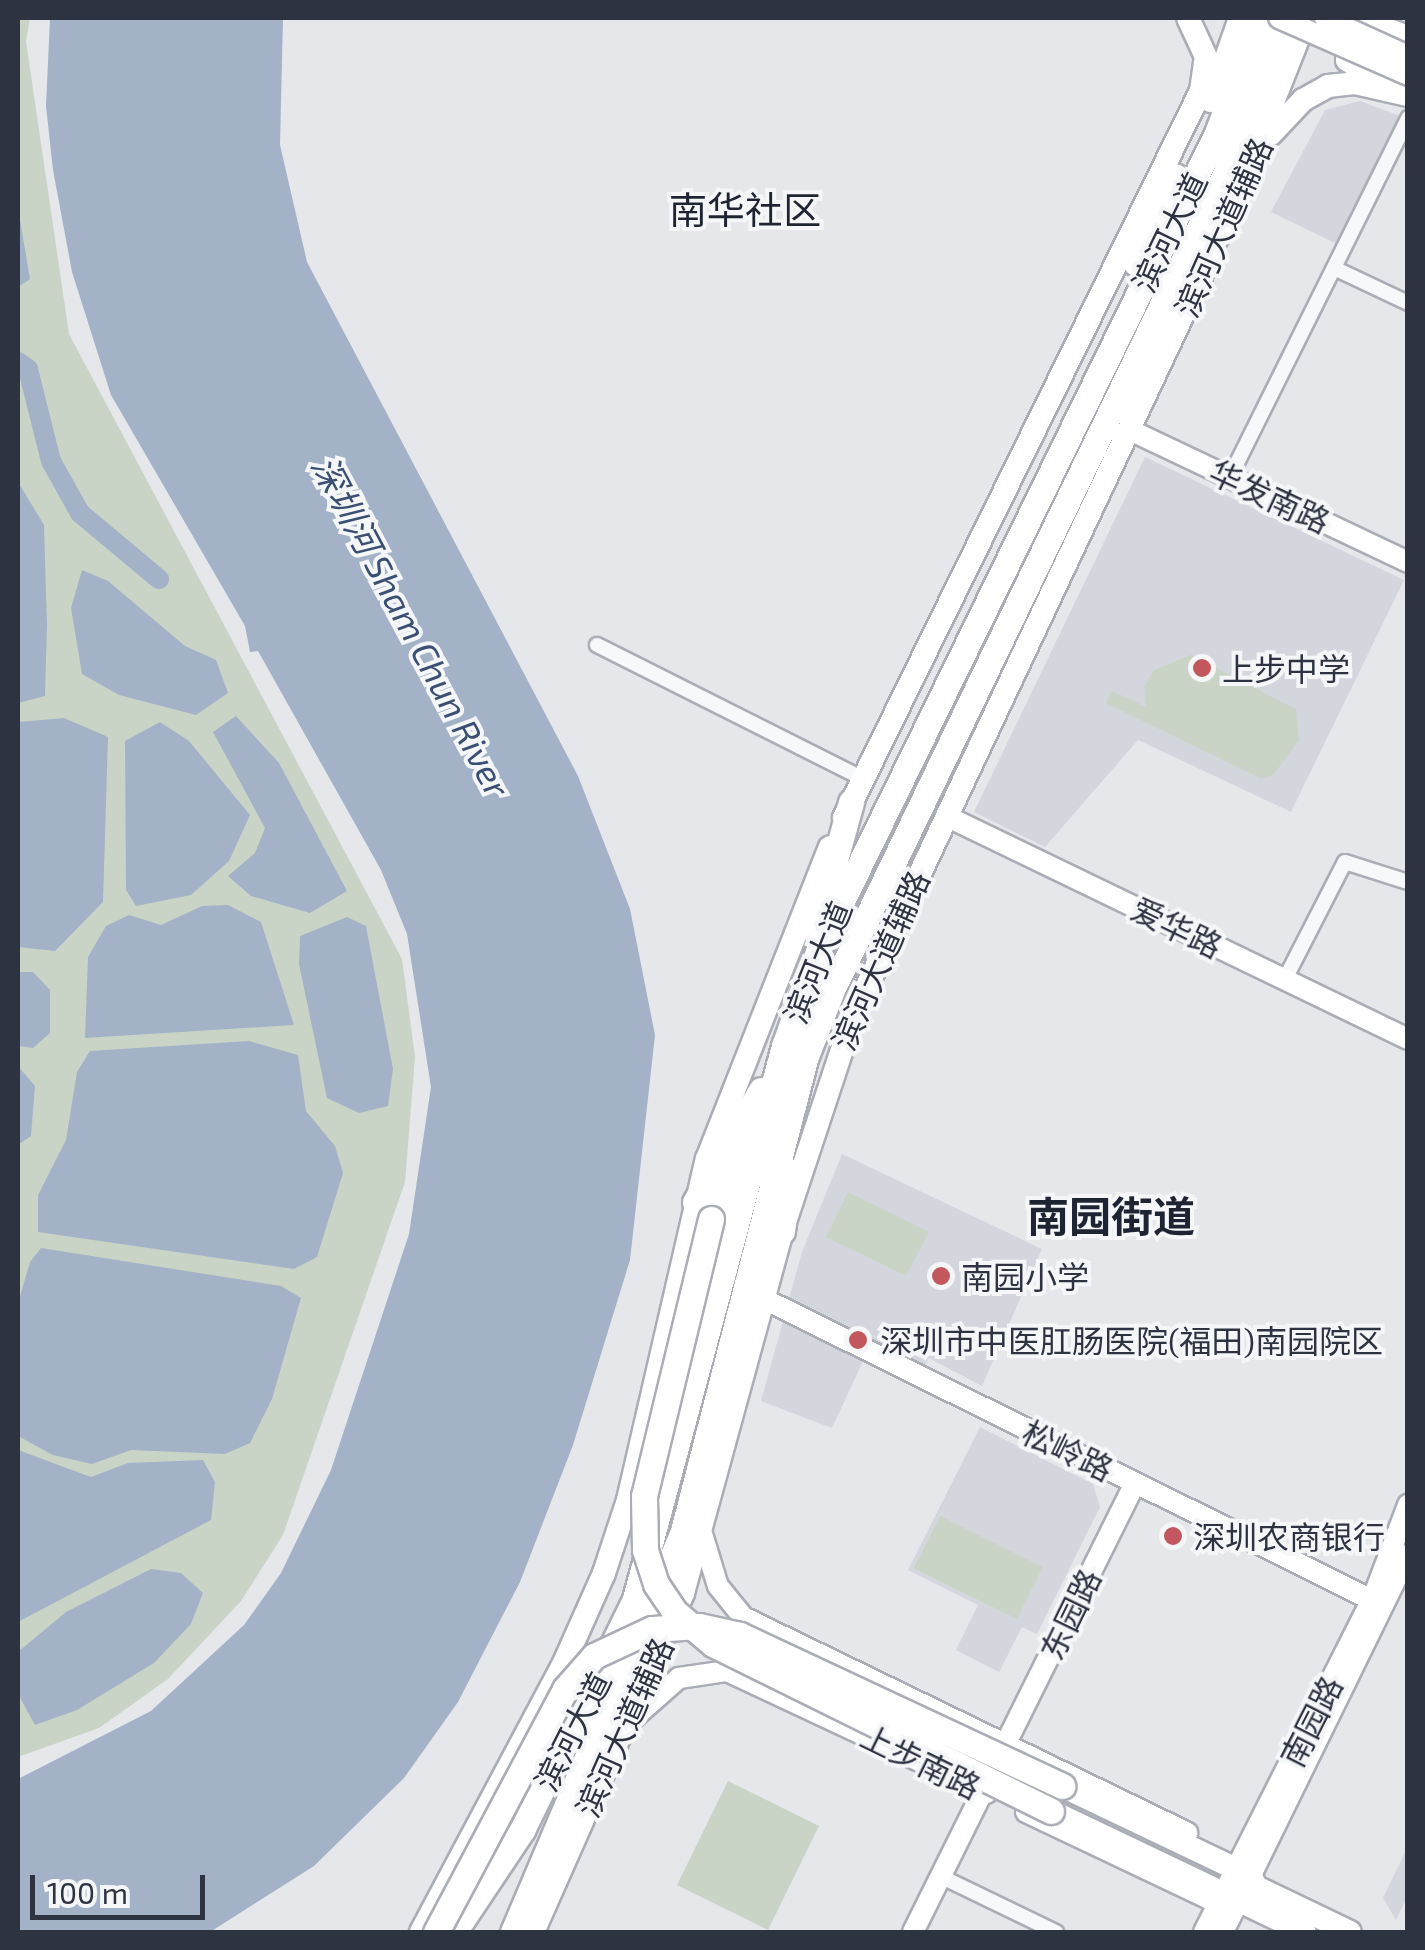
<!DOCTYPE html>
<html>
<head>
<meta charset="utf-8">
<style>
  body { margin:0 }
  #map { position:relative; width:1425px; height:1950px; overflow:hidden; background:#e5e7eb; font-family:"Exo 2","Noto Sans SC",sans-serif }
  div>[style] { position:absolute }
  [style*='--x'] { left:calc(var(--x)*1px); top:calc(var(--y)*1px); width:calc(var(--w)*1px); rotate:calc(var(--a)*1deg) }
  .built>* { inset:0; background:#d3d6dd }
  .green>* { inset:0; background:#c9d4c7 }
  .water>* { inset:0; background:#a3b2c7 }
  .river>* { height:20px; margin:-10px; padding:0 10px; transform-origin:10px; border-radius:10px; background:#a3b2c7 }
  .roads { filter:drop-shadow(2px 0 #aaadb5) drop-shadow(-2px 0 #aaadb5) drop-shadow(0 2px #aaadb5) drop-shadow(0 -2px #aaadb5) }
  .street>* { height:14px; margin:-7px; padding:0 7px; transform-origin:7px; border-radius:7px; background:#f7f8fa }
  .secondary>* { height:20px; margin:-10px; padding:0 10px; transform-origin:10px; border-radius:10px; background:#fff }
  .primary>* { height:22px; margin:-11px; padding:0 11px; transform-origin:11px; border-radius:11px; background:#fff }
  .highway>* { height:25px; margin:-12.5px; padding:0 12.5px; transform-origin:12.5px; border-radius:12.5px; background:#fff }
  .bridges { filter:drop-shadow(2px 0 #aaadb5) drop-shadow(-2px 0 #aaadb5) drop-shadow(0 2px #aaadb5) drop-shadow(0 -2px #aaadb5) }
  .secondary-bridge>* { height:20px; margin:-10px; padding:0 10px; transform-origin:10px; border-radius:10px; background:#fff }
  .highway-bridge>* { height:25px; margin:-12.5px; padding:0 12.5px; transform-origin:12.5px; border-radius:12.5px; background:#fff }
  .dots>* { width:28px; height:28px; translate:-50% -50%; box-sizing:border-box; border:5px solid #f4f6f8; border-radius:50% }
  span { translate:-50% -50%; white-space:nowrap; text-align:center; line-height:1.15; -webkit-text-stroke:8px #f4f6f8; paint-order:stroke }
  .street-label { font-size:32px; color:#2e3342 }
  .poi-label { font-size:32px; color:#2e3342 }
  .left { translate:0 -50%; text-align:left }
  .water-label { font-size:35px; color:#3b4f73; font-style:italic }
  .quarter-label { font-size:38px; color:#1f2433 }
  .district-label { font-size:42px; color:#1f2433; font-weight:700 }
  .frame { position:absolute; inset:0; border:20px solid #2e3342; pointer-events:none }
  .scale { position:absolute; left:30px; top:1875px; width:175px; height:45px; box-sizing:border-box; border:5px solid #2e3342; border-top:0; padding-left:12px; font-size:30px; line-height:35px; white-space:nowrap; color:#2e3342; -webkit-text-stroke:8px #f4f6f8; paint-order:stroke }
</style>
</head>
<body>
<div id="map">
  <div class="built">
    <div style="clip-path:polygon(1360px 101px,1403px 117px,1339px 245px,1271px 212px,1325px 110px)"></div>
    <div style="clip-path:polygon(1145px 457px,1404px 580px,1291px 812px,1138px 740px,1045px 847px,974px 812px)"></div>
    <div style="clip-path:polygon(842px 1154px,1042px 1249px,982px 1386px,929px 1358px,924px 1368px,872px 1342px,832px 1428px,761px 1401px,802px 1252px)"></div>
    <div style="clip-path:polygon(980px 1427px,1093px 1484px,1100px 1507px,1037px 1634px,1022px 1627px,999px 1672px,956px 1650px,978px 1605px,908px 1570px)"></div>
    <div style="clip-path:polygon(1407px 1848px,1407px 1897px,1396px 1920px,1383px 1898px)"></div>
  </div>
  <div class="green">
    <div style="clip-path:polygon(18px 18px,30px 18px,26px 41px,69px 334px,402px 959px,415px 1057px,405px 1182px,283px 1535px,241px 1601px,168px 1679px,99px 1728px,18px 1757px)"></div>
    <div style="clip-path:polygon(1191px 655px,1296px 709px,1299px 740px,1274px 774px,1262px 779px,1106px 703px,1112px 691px,1146px 707px,1144px 687px,1154px 670px)"></div>
    <div style="clip-path:polygon(848px 1192px,929px 1232px,906px 1276px,826px 1237px)"></div>
    <div style="clip-path:polygon(940px 1516px,1043px 1567px,1017px 1619px,914px 1568px)"></div>
    <div style="clip-path:polygon(728px 1781px,819px 1826px,768px 1930px,677px 1885px)"></div>
  </div>
  <div class="water">
    <div style="clip-path:polygon(50px 18px,283px 18px,280px 145px,307px 262px,578px 776px,630px 909px,655px 1035px,630px 1260px,573px 1445px,520px 1582px,458px 1702px,404px 1778px,314px 1866px,210px 1932px,18px 1932px,18px 1779px,151px 1711px,244px 1625px,281px 1573px,331px 1470px,409px 1234px,431px 1087px,407px 934px,381px 870px,258px 651px,250px 652px,245px 626px,111px 395px,72px 272px,53px 170px,46px 106px)"></div>
    <div style="clip-path:polygon(18px 208px,30px 279px,18px 287px)"></div>
    <div style="clip-path:polygon(18px 482px,44px 525px,47px 625px,45px 696px,18px 703px)"></div>
    <div style="clip-path:polygon(82px 570px,108px 581px,185px 646px,216px 660px,228px 693px,196px 715px,119px 695px,82px 674px,71px 608px)"></div>
    <div style="clip-path:polygon(236px 716px,279px 763px,347px 891px,310px 913px,251px 896px,228px 876px,255px 853px,265px 828px,213px 732px)"></div>
    <div style="clip-path:polygon(64px 718px,108px 737px,103px 902px,55px 951px,18px 947px,18px 722px)"></div>
    <div style="clip-path:polygon(160px 722px,189px 741px,250px 815px,229px 861px,191px 895px,136px 906px,126px 890px,125px 741px)"></div>
    <div style="clip-path:polygon(228px 905px,261px 922px,294px 1025px,85px 1038px,88px 957px,106px 926px,129px 915px,161px 925px,202px 906px)"></div>
    <div style="clip-path:polygon(347px 917px,366px 926px,393px 1069px,388px 1106px,359px 1113px,327px 1098px,299px 964px,300px 936px)"></div>
    <div style="clip-path:polygon(18px 972px,33px 972px,50px 990px,50px 1033px,33px 1048px,18px 1046px)"></div>
    <div style="clip-path:polygon(249px 1041px,298px 1055px,306px 1111px,335px 1146px,343px 1173px,317px 1257px,294px 1269px,38px 1232px,38px 1195px,66px 1140px,77px 1072px,90px 1051px)"></div>
    <div style="clip-path:polygon(18px 1066px,35px 1086px,31px 1136px,18px 1145px)"></div>
    <div style="clip-path:polygon(41px 1248px,281px 1286px,301px 1298px,272px 1399px,250px 1443px,225px 1454px,131px 1450px,92px 1464px,53px 1455px,18px 1436px,18px 1303px,30px 1262px)"></div>
    <div style="clip-path:polygon(18px 1450px,91px 1477px,128px 1463px,203px 1460px,215px 1482px,211px 1520px,18px 1622px)"></div>
    <div style="clip-path:polygon(151px 1569px,181px 1573px,203px 1593px,191px 1624px,154px 1663px,77px 1710px,35px 1725px,18px 1694px,18px 1652px,66px 1612px)"></div>
  </div>
  <div class="river">
    <div style="--x:18;--y:362;--w:12;--a:35"></div>
    <div style="--x:28;--y:369;--w:95;--a:76"></div>
    <div style="--x:51;--y:461;--w:60;--a:60.9"></div>
    <div style="--x:80;--y:513;--w:103;--a:39.9"></div>
  </div>
  <div class="roads">
    <div class="street">
      <div style="--x:1334;--y:268;--w:82;--a:25.3"></div>
      <div style="--x:1230;--y:477;--w:401;--a:-63.6"></div>
      <div style="--x:597;--y:645;--w:297;--a:26.7"></div>
      <div style="--x:1285;--y:979;--w:131;--a:-62.9"></div>
      <div style="--x:1345;--y:862;--w:66;--a:17.6"></div>
      <div style="--x:940;--y:1876;--w:129;--a:25.8"></div>
    </div>
    <div class="secondary">
      <div style="--x:1132;--y:431;--w:306;--a:25.4"></div>
      <div style="--x:946;--y:816;--w:513;--a:25.77"></div>
      <div style="--x:764;--y:1299;--w:678;--a:26.34"></div>
      <div style="--x:702;--y:1534;--w:54;--a:72.9"></div>
      <div style="--x:718;--y:1586;--w:40;--a:51"></div>
      <div style="--x:743;--y:1617;--w:494;--a:25.9"></div>
      <div style="--x:630;--y:1721;--w:65;--a:-41.3"></div>
      <div style="--x:679;--y:1678;--w:49;--a:-8.3"></div>
      <div style="--x:727;--y:1671;--w:287;--a:25.1"></div>
      <div style="--x:1005;--y:1745;--w:292;--a:-63.6"></div>
      <div style="--x:1026;--y:1812;--w:203;--a:25.4"></div>
      <div style="--x:1209;--y:1899;--w:28;--a:2"></div>
      <div style="--x:913;--y:1932;--w:157;--a:-63.6"></div>
      <div style="--x:1204;--y:1932;--w:372;--a:-63.2"></div>
      <div style="--x:1372;--y:1600;--w:102;--a:-69.2"></div>
      <div style="--x:1223;--y:1932;--w:420;--a:-63.9"></div>
    </div>
    <div class="primary">
      <div style="--x:1382;--y:82;--w:41;--a:-147.8"></div>
      <div style="--x:1347;--y:60;--w:24;--a:-81"></div>
      <div style="--x:1351;--y:36;--w:24;--a:-33"></div>
      <div style="--x:1371;--y:23;--w:40;--a:21"></div>
      <div style="--x:1211;--y:101;--w:88;--a:-70.7"></div>
      <div style="--x:1271;--y:134;--w:47;--a:-46.7"></div>
      <div style="--x:1303;--y:100;--w:29;--a:-29"></div>
      <div style="--x:1328;--y:86;--w:27;--a:-6"></div>
      <div style="--x:1355;--y:83;--w:54;--a:12.8"></div>
      <div style="--x:1225;--y:224;--w:221;--a:-68.5"></div>
      <div style="--x:844;--y:818;--w:810;--a:-63.85"></div>
      <div style="--x:1201;--y:91;--w:34;--a:-82"></div>
      <div style="--x:1206;--y:57;--w:43;--a:-114.8"></div>
      <div style="--x:1062;--y:1786;--w:209;--a:25.5"></div>
      <div style="--x:1251;--y:1876;--w:12;--a:66"></div>
      <div style="--x:1256;--y:1887;--w:104;--a:25.6"></div>
      <div style="--x:1051;--y:1811;--w:281;--a:25.5"></div>
      <div style="--x:421;--y:1932;--w:305;--a:-62"></div>
      <div style="--x:564;--y:1663;--w:98;--a:-66"></div>
      <div style="--x:604;--y:1573;--w:77;--a:-71.8"></div>
      <div style="--x:628;--y:1500;--w:350;--a:-77"></div>
      <div style="--x:707;--y:1159;--w:335;--a:-68.5"></div>
      <div style="--x:533;--y:1932;--w:371;--a:-66.1"></div>
      <div style="--x:683;--y:1593;--w:375;--a:-74.7"></div>
      <div style="--x:782;--y:1231;--w:226;--a:-71.7"></div>
      <div style="--x:853;--y:1016;--w:839;--a:-64.81"></div>
    </div>
    <div class="highway">
      <div style="--x:1136;--y:263;--w:95;--a:-65.9"></div>
      <div style="--x:1193;--y:274;--w:76;--a:-59"></div>
      <div style="--x:815;--y:932;--w:135;--a:-74.5"></div>
      <div style="--x:695;--y:1202;--w:130;--a:-59.5"></div>
      <div style="--x:711;--y:1219;--w:79;--a:-68.6"></div>
      <div style="--x:782;--y:1231;--w:60;--a:-82.3"></div>
      <div style="--x:454;--y:1932;--w:123;--a:-56.3"></div>
      <div style="--x:522;--y:1830;--w:257;--a:-63.9"></div>
      <div style="--x:635;--y:1599;--w:573;--a:-74.92"></div>
      <div style="--x:784;--y:1046;--w:106;--a:-70.2"></div>
      <div style="--x:820;--y:946;--w:905;--a:-63.97"></div>
      <div style="--x:1217;--y:133;--w:123;--a:-69.1"></div>
      <div style="--x:513;--y:1932;--w:436;--a:-67"></div>
      <div style="--x:683;--y:1531;--w:491;--a:-75.5"></div>
      <div style="--x:806;--y:1056;--w:71;--a:-68.5"></div>
      <div style="--x:832;--y:990;--w:908;--a:-64.28"></div>
      <div style="--x:1226;--y:172;--w:165;--a:-68.7"></div>
    </div>
  </div>
  <div class="bridges">
    <div class="secondary-bridge">
      <div style="--x:1279;--y:18;--w:141;--a:23.8"></div>
      <div style="--x:1325;--y:18;--w:91;--a:24.6"></div>
    </div>
    <div class="highway-bridge">
      <div style="--x:711;--y:1219;--w:285;--a:103.6"></div>
      <div style="--x:644;--y:1496;--w:54;--a:88.9"></div>
      <div style="--x:645;--y:1550;--w:36;--a:72"></div>
      <div style="--x:656;--y:1584;--w:34;--a:56"></div>
      <div style="--x:675;--y:1612;--w:50;--a:40.1"></div>
      <div style="--x:713;--y:1644;--w:377;--a:26.3"></div>
      <div style="--x:436;--y:1932;--w:275;--a:-62"></div>
      <div style="--x:565;--y:1689;--w:44;--a:-48.7"></div>
      <div style="--x:594;--y:1656;--w:64;--a:-25"></div>
      <div style="--x:652;--y:1629;--w:47;--a:-3.7"></div>
      <div style="--x:699;--y:1626;--w:42;--a:12.4"></div>
      <div style="--x:740;--y:1635;--w:356;--a:25.1"></div>
    </div>
  </div>
  <div class="dots">
    <div style="left:1202px;top:668px;background:#c3575e"></div>
    <div style="left:941px;top:1276px;background:#c3575e"></div>
    <div style="left:858px;top:1340px;background:#c3575e"></div>
    <div style="left:1173px;top:1536px;background:#c3575e"></div>
  </div>
  <div class="street-label">
    <span style="left:1223px;top:227px;rotate:-66deg">滨河大道辅路</span>
    <span style="left:1169px;top:232px;rotate:-64deg">滨河大道</span>
    <span style="left:1270px;top:496px;rotate:25deg">华发南路</span>
    <span style="left:1177px;top:927px;rotate:26deg">爱华路</span>
    <span style="left:880px;top:960px;rotate:-66deg">滨河大道辅路</span>
    <span style="left:817px;top:962px;rotate:-68deg">滨河大道</span>
    <span style="left:1068px;top:1450px;rotate:26deg">松岭路</span>
    <span style="left:1070px;top:1614px;rotate:-64deg">东园路</span>
    <span style="left:1311px;top:1721px;rotate:-63deg">南园路</span>
    <span style="left:624px;top:1727px;rotate:-66deg">滨河大道辅路</span>
    <span style="left:572px;top:1731px;rotate:-63deg">滨河大道</span>
    <span style="left:921px;top:1761px;rotate:26deg">上步南路</span>
  </div>
  <div class="poi-label">
    <span class="left" style="left:1222px;top:668px">上步中学</span>
    <span class="left" style="left:961px;top:1276px">南园小学</span>
    <span class="left" style="left:880px;top:1340px">深圳市中医肛肠医院(福田)南园院区</span>
    <span class="left" style="left:1193px;top:1536px">深圳农商银行</span>
  </div>
  <div class="water-label">
    <span style="left:412px;top:626px;rotate:62deg">深圳河 Sham Chun River</span>
  </div>
  <div class="quarter-label">
    <span style="left:745px;top:210px">南华社区</span>
  </div>
  <div class="district-label">
    <span style="left:1111px;top:1215px">南园街道</span>
  </div>
  <div class="frame"></div>
  <div class="scale">100 m</div>
</div>
</body>
</html>
